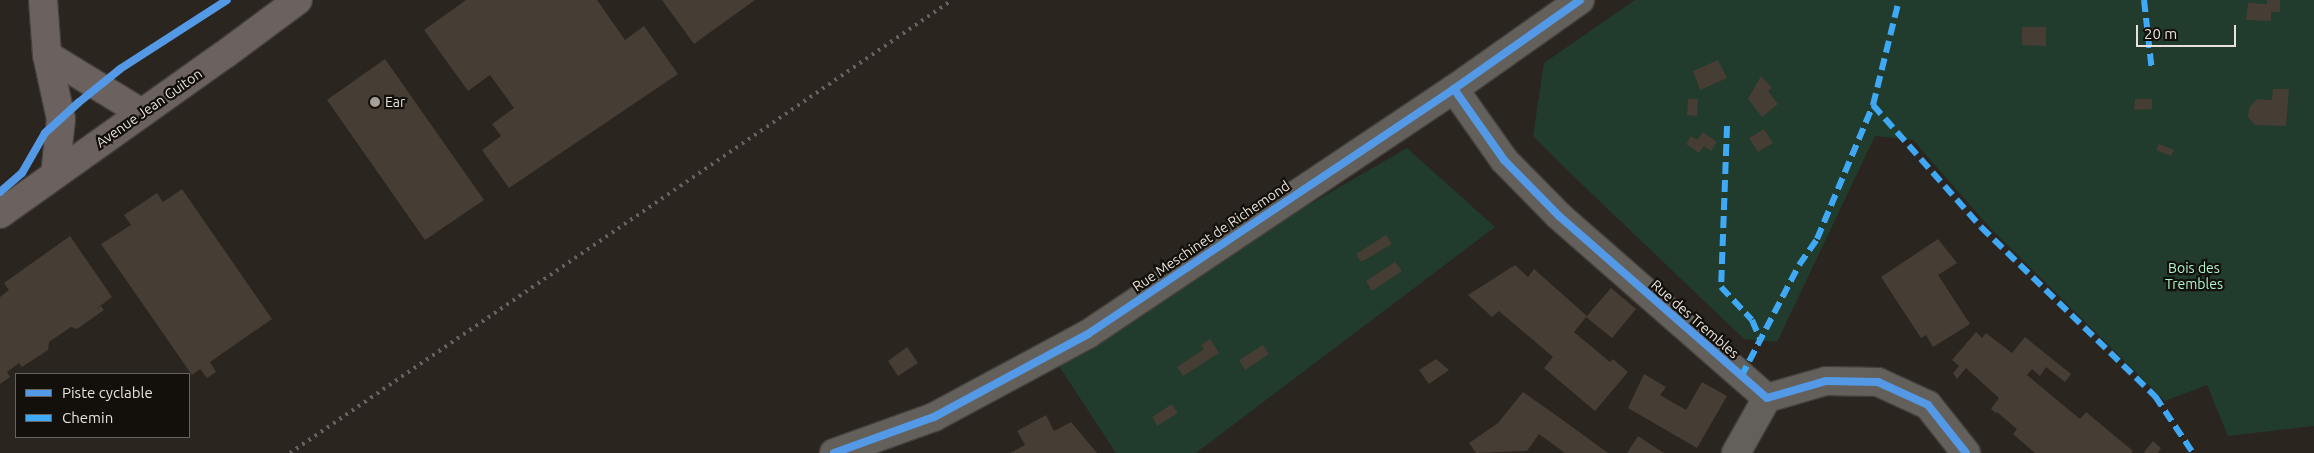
<!DOCTYPE html>
<html>
<head>
<meta charset="utf-8">
<style>
  body { margin:0 }
  #map { position:relative; width:2314px; height:453px; overflow:hidden; background:#2a251f; font-family:Ubuntu,sans-serif }
  div>[style] { position:absolute }
  [style*='--x'] { left:calc(var(--x)*1px); top:calc(var(--y)*1px); width:calc(var(--w)*1px); rotate:calc(var(--a)*1deg) }
  .green>* { inset:0; background:#213b2c }
  .building>* { inset:0; background:#463d34 }
  .roads { filter:drop-shadow(1px 0 #45403c) drop-shadow(-1px 0 #45403c) drop-shadow(0 1px #45403c) drop-shadow(0 -1px #45403c) }
  .street>* { height:28px; margin:-14px; padding:0 14px; transform-origin:14px; border-radius:14px; background:#635f5a }
  .secondary>* { height:28px; margin:-14px; padding:0 14px; transform-origin:14px; border-radius:14px; background:#6b625f }
  .rail>* { height:4px; margin-top:-2px; transform-origin:0; background:repeating-linear-gradient(90deg,#66625e 0 2.5px,transparent 0 7.5px) }
  .quiet>* { height:6px; margin-top:-3px; transform-origin:0; background:repeating-linear-gradient(90deg,#3fa9f5 0 12px,transparent 0 18px) }
  .cycleway>* { height:8px; margin:-4px; padding:0 4px; transform-origin:4px; border-radius:4px; background:#5399e6 }
  .dots>* { width:14px; height:14px; translate:-50% -50%; box-sizing:border-box; border:2px solid #130f0a; border-radius:50% }
  span { translate:-50% -50%; white-space:nowrap; text-align:center; line-height:1.15; -webkit-text-stroke:4.5px #130f0a; paint-order:stroke }
  .poi-label { font-size:14px; color:#e8e2db }
  .left { translate:0 -50%; text-align:left }
  .street-label { font-size:14px; color:#e8e2db }
  .park-label { font-size:14px; color:#acf6cb }
  .legend { position:absolute; left:15px; top:373px; width:175px; height:65px; box-sizing:border-box; background:#130f0a; border:1px solid #68635e; margin:0; padding:6px 9px; list-style:none; font-size:15px; color:#e8e2db }
  .legend li { display:flex; align-items:center; gap:10px; height:25px }
  .legend b { width:25px; border:1px solid #68635e }
  .scale { position:absolute; left:2136px; top:25px; width:100px; height:22px; box-sizing:border-box; border:2px solid #e8e2db; border-top:0; padding-left:6px; font-size:15px; line-height:18px; white-space:nowrap; color:#e8e2db; -webkit-text-stroke:4px #130f0a; paint-order:stroke }
</style>
</head>
<body>
<div id="map">
  <div class="green">
    <div style="clip-path:polygon(1635px 0,2314px 0,2314px 426px,2228px 436px,2207px 385px,2165px 401px,1991px 229px,1913px 140px,1875px 136px,1777px 342px,1744px 339px,1568px 171px,1533px 136px,1544px 63px)"></div>
    <div style="clip-path:polygon(1407px 148px,1495px 227px,1196px 453px,1116px 453px,1051px 354px)"></div>
  </div>
  <div class="building">
    <div style="clip-path:polygon(466px 0,597px 0,625px 40px,644px 26px,678px 74px,509px 188px,482px 150px,501px 136px,492px 124px,514px 108px,490px 75px,468px 91px,424px 30px)"></div>
    <div style="clip-path:polygon(662px 0,755px 0,694px 44px)"></div>
    <div style="clip-path:polygon(2267px 0,2280px 0,2280px 12px,2271px 12px,2271px 21px,2246px 20px,2248px 3px,2267px 4px)"></div>
    <div style="clip-path:polygon(2022px 27px,2046px 27px,2046px 46px,2022px 45px)"></div>
    <div style="clip-path:polygon(385px 59px,484px 200px,425px 240px,327px 100px)"></div>
    <div style="clip-path:polygon(1718px 60px,1727px 78px,1700px 90px,1693px 71px)"></div>
    <div style="clip-path:polygon(1761px 76px,1772px 88px,1768px 91px,1778px 104px,1762px 117px,1748px 99px)"></div>
    <div style="clip-path:polygon(2273px 89px,2289px 89px,2286px 126px,2255px 125px,2248px 117px,2249px 108px,2257px 99px,2272px 100px)"></div>
    <div style="clip-path:polygon(1688px 99px,1698px 99px,1697px 116px,1687px 115px)"></div>
    <div style="clip-path:polygon(2135px 99px,2152px 99px,2152px 109px,2134px 110px)"></div>
    <div style="clip-path:polygon(1764px 129px,1773px 143px,1758px 152px,1749px 138px)"></div>
    <div style="clip-path:polygon(1703px 132px,1717px 142px,1711px 151px,1704px 146px,1699px 153px,1686px 144px,1691px 136px,1697px 140px)"></div>
    <div style="clip-path:polygon(2159px 144px,2174px 150px,2171px 156px,2156px 150px)"></div>
    <div style="clip-path:polygon(182px 189px,272px 319px,210px 362px,216px 372px,207px 378px,200px 369px,192px 375px,101px 244px,131px 225px,124px 215px,157px 193px,163px 202px)"></div>
    <div style="clip-path:polygon(1386px 235px,1392px 244px,1361px 262px,1356px 254px)"></div>
    <div style="clip-path:polygon(70px 236px,112px 297px,96px 309px,101px 306px,104px 310px,77px 329px,71px 327px,49px 342px,48px 350px,22px 367px,19px 363px,7px 372px,10px 377px,0 384px,0 297px,9px 290px,4px 283px)"></div>
    <div style="clip-path:polygon(1938px 239px,1957px 263px,1938px 275px,1970px 324px,1933px 347px,1926px 335px,1921px 338px,1881px 277px)"></div>
    <div style="clip-path:polygon(1395px 262px,1402px 271px,1372px 291px,1366px 281px)"></div>
    <div style="clip-path:polygon(1515px 265px,1528px 277px,1534px 269px,1587px 316px,1574px 332px,1610px 362px,1613px 359px,1628px 372px,1595px 411px,1544px 368px,1553px 357px,1499px 311px,1492px 317px,1468px 295px)"></div>
    <div style="clip-path:polygon(1611px 288px,1636px 309px,1612px 338px,1586px 317px)"></div>
    <div style="clip-path:polygon(1976px 332px,1982px 338px,1986px 333px,2012px 353px,2025px 337px,2071px 374px,2065px 382px,2046px 367px,2040px 376px,2032px 369px,2027px 375px,2080px 419px,2086px 412px,2133px 451px,2131px 453px,2035px 453px,2013px 434px,2017px 429px,1997px 412px,1996px 413px,1991px 409px,1999px 398px,1966px 368px,1957px 379px,1953px 373px,1959px 366px,1952px 360px)"></div>
    <div style="clip-path:polygon(1210px 339px,1219px 353px,1183px 376px,1177px 367px,1204px 349px,1201px 345px)"></div>
    <div style="clip-path:polygon(1263px 345px,1269px 354px,1245px 370px,1239px 360px)"></div>
    <div style="clip-path:polygon(907px 347px,918px 363px,898px 376px,888px 361px)"></div>
    <div style="clip-path:polygon(1436px 359px,1449px 370px,1429px 384px,1419px 370px)"></div>
    <div style="clip-path:polygon(1644px 374px,1666px 387px,1660px 395px,1686px 410px,1702px 382px,1727px 396px,1697px 448px,1628px 408px)"></div>
    <div style="clip-path:polygon(1523px 392px,1560px 418px,1608px 453px,1565px 453px,1539px 434px,1527px 451px,1476px 453px,1469px 443px,1498px 423px)"></div>
    <div style="clip-path:polygon(1172px 404px,1178px 413px,1157px 426px,1152px 417px)"></div>
    <div style="clip-path:polygon(1046px 415px,1054px 431px,1071px 422px,1097px 453px,1010px 453px,1025px 445px,1017px 431px)"></div>
    <div style="clip-path:polygon(1638px 436px,1653px 446px,1664px 453px,1627px 453px)"></div>
    <div style="clip-path:polygon(2153px 441px,2161px 448px,2158px 453px,2145px 453px,2144px 452px)"></div>
  </div>
  <div class="roads">
    <div class="street">
      <div style="--x:1454;--y:89;--w:87;--a:54.8"></div>
      <div style="--x:1504;--y:160;--w:78;--a:45.5"></div>
      <div style="--x:1559;--y:216;--w:276;--a:41.2"></div>
      <div style="--x:1767;--y:398;--w:61;--a:-16.1"></div>
      <div style="--x:1826;--y:381;--w:52;--a:1.1"></div>
      <div style="--x:1878;--y:382;--w:55;--a:24.7"></div>
      <div style="--x:1928;--y:405;--w:61;--a:51.6"></div>
      <div style="--x:834;--y:453;--w:106;--a:-19.8"></div>
      <div style="--x:934;--y:417;--w:175;--a:-28.3"></div>
      <div style="--x:1088;--y:334;--w:440;--a:-33.8"></div>
      <div style="--x:1454;--y:89;--w:154;--a:-35.2"></div>
      <div style="--x:1736;--y:453;--w:63;--a:-60.6"></div>
    </div>
    <div class="secondary">
      <div style="--x:43;--y:0;--w:55;--a:85.8"></div>
      <div style="--x:47;--y:55;--w:66;--a:77.7"></div>
      <div style="--x:61;--y:119;--w:56;--a:96.1"></div>
      <div style="--x:47;--y:55;--w:111;--a:31.4"></div>
      <div style="--x:0;--y:214;--w:275;--a:-35.4"></div>
      <div style="--x:224;--y:55;--w:92;--a:-36.6"></div>
    </div>
  </div>
  <div class="rail">
    <div style="--x:290;--y:453;--w:802;--a:-34.38"></div>
  </div>
  <div class="quiet">
    <div style="--x:2144;--y:0;--w:71;--a:83.6"></div>
    <div style="--x:1873;--y:105;--w:163;--a:48.5"></div>
    <div style="--x:1981;--y:227;--w:243;--a:44.2"></div>
    <div style="--x:2155;--y:396;--w:69;--a:56.3"></div>
    <div style="--x:1727;--y:126;--w:161;--a:92.1"></div>
    <div style="--x:1721;--y:287;--w:45;--a:46.8"></div>
    <div style="--x:1752;--y:320;--w:23;--a:67"></div>
    <div style="--x:1741;--y:377;--w:126;--a:-62.6"></div>
    <div style="--x:1799;--y:265;--w:32;--a:-55"></div>
    <div style="--x:1817;--y:239;--w:145;--a:-67.3"></div>
    <div style="--x:1873;--y:105;--w:108;--a:-76.1"></div>
  </div>
  <div class="cycleway">
    <div style="--x:1454;--y:89;--w:87;--a:54.8"></div>
    <div style="--x:1504;--y:160;--w:78;--a:45.5"></div>
    <div style="--x:1559;--y:216;--w:276;--a:41.2"></div>
    <div style="--x:1767;--y:398;--w:61;--a:-16.1"></div>
    <div style="--x:1826;--y:381;--w:52;--a:1.1"></div>
    <div style="--x:1878;--y:382;--w:55;--a:24.7"></div>
    <div style="--x:1928;--y:405;--w:61;--a:51.6"></div>
    <div style="--x:0;--y:192;--w:29;--a:-41"></div>
    <div style="--x:22;--y:173;--w:46;--a:-60.1"></div>
    <div style="--x:45;--y:133;--w:45;--a:-42.3"></div>
    <div style="--x:78;--y:103;--w:54;--a:-39"></div>
    <div style="--x:120;--y:69;--w:127;--a:-32.8"></div>
    <div style="--x:834;--y:453;--w:106;--a:-19.8"></div>
    <div style="--x:934;--y:417;--w:175;--a:-28.3"></div>
    <div style="--x:1088;--y:334;--w:440;--a:-33.8"></div>
    <div style="--x:1454;--y:89;--w:154;--a:-35.2"></div>
  </div>
  <div class="dots">
    <div style="left:375px;top:102px;background:#a6a099"></div>
  </div>
  <div class="poi-label">
    <span class="left" style="left:385px;top:102px">Ear</span>
  </div>
  <div class="street-label">
    <span style="left:149px;top:108px;rotate:-35deg">Avenue Jean Guiton</span>
    <span style="left:1211px;top:236px;rotate:-34deg">Rue Meschinet de Richemond</span>
    <span style="left:1695px;top:319px;rotate:41deg">Rue des Trembles</span>
  </div>
  <div class="park-label">
    <span style="left:2194px;top:276px">Bois des<br>Trembles</span>
  </div>
  <ul class="legend">
  <li><b style="height:6px;background:#5399e6"></b>Piste cyclable</li>
  <li><b style="height:6px;background:#3fa9f5"></b>Chemin</li>
  </ul>
  <div class="scale">20 m</div>
</div>
</body>
</html>
